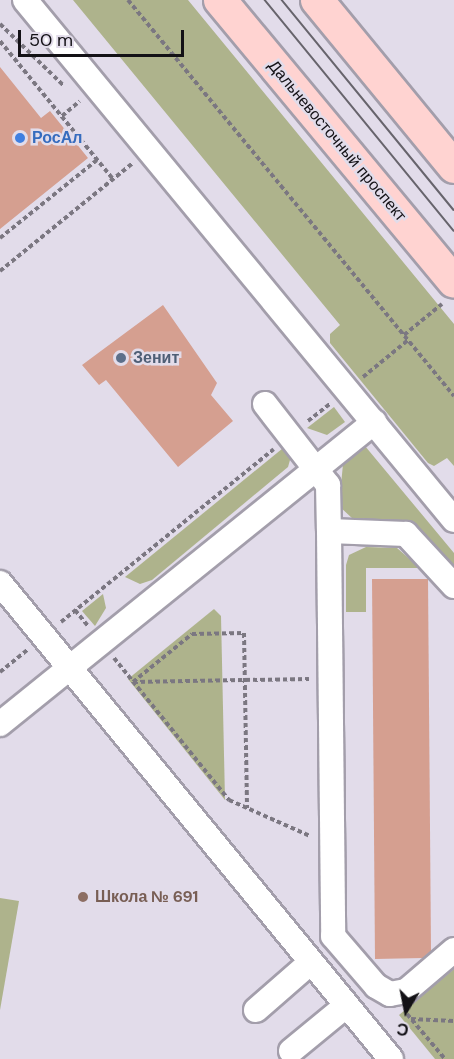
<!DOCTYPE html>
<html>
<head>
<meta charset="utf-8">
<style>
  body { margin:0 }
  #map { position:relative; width:454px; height:1059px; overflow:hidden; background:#e2dcea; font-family:"DM Sans",sans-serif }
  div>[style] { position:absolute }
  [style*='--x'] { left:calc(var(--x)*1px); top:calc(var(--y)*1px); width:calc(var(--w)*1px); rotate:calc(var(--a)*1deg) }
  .green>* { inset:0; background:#aeb38c }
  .building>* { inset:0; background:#d59f90 }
  .path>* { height:4px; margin-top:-2px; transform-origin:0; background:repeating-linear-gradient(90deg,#7b7781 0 4.5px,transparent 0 7.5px) }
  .roads { filter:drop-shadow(2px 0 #a39eab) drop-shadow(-2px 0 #a39eab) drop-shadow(0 2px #a39eab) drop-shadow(0 -2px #a39eab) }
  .minor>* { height:24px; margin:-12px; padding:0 12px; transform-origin:12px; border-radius:12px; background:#fff }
  .major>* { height:32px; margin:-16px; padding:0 16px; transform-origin:16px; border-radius:16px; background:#ffd3d1 }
  .tram>* { height:1.5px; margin:-0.75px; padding:0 0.75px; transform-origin:0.75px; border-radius:0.75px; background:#67646c }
  .dots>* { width:16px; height:16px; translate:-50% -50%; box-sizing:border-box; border:3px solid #e2dcea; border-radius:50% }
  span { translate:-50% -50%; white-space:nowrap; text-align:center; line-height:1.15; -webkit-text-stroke:5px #e2dcea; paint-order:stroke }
  .shop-label { font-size:16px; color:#366cbe; font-weight:700 }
  .left { translate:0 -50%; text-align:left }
  .street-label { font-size:16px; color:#131116 }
  .service-label { font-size:16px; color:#4e5e75; font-weight:700 }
  .education-label { font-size:16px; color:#785e54; font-weight:700 }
  .north { position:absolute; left:376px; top:981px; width:60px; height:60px; -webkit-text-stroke:4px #e2dcea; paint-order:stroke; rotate:190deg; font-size:16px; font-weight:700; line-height:24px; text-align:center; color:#131116 }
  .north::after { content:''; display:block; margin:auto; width:21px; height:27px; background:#131116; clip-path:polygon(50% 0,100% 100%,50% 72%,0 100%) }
  .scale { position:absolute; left:18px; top:30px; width:166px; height:27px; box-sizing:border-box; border:3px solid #131116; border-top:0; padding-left:8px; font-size:18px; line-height:21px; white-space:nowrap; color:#131116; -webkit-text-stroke:4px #e2dcea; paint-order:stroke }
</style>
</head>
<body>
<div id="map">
  <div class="green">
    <div style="clip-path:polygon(73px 0,188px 0,454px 324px,454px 466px,447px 458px,434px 466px,428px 463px,330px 343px,330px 334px,340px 325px)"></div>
    <div style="clip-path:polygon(334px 407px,345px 422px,327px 435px,307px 428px)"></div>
    <div style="clip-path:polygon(288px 444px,292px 453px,288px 467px,152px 580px,140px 584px,125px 577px)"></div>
    <div style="clip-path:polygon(365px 446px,454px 553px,454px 569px,413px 521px,353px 519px,339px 506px,343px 464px)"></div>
    <div style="clip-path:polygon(366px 547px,397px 548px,420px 568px,366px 568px,366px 612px,346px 612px,346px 565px,349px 555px)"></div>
    <div style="clip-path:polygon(103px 594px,106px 608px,95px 626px,82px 611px)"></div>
    <div style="clip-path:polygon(214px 609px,221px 616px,225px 800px,128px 679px)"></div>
    <div style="clip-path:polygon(0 898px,19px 901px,0 1010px)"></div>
    <div style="clip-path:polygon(454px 969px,454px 1059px,435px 1059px,399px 1015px)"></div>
  </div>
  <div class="building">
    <div style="clip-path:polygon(0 67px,41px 118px,50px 111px,88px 158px,0 229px)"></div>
    <div style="clip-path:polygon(163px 305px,217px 383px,211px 395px,233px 421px,178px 467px,106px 380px,99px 385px,82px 365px)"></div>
    <div style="clip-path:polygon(372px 579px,428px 579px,431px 951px,423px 958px,375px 959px)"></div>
  </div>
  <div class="path">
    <div style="--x:128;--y:0;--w:513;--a:50.54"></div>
    <div style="--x:0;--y:24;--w:89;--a:44.1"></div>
    <div style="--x:0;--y:41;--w:178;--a:50.7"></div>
    <div style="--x:62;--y:116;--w:23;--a:-40"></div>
    <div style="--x:0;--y:238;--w:124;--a:-38.8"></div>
    <div style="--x:0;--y:271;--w:171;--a:-39.1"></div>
    <div style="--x:404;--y:335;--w:49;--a:-39.2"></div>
    <div style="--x:363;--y:377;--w:58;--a:-39.4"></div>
    <div style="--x:308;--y:421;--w:28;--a:-38"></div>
    <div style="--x:75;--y:610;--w:21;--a:51"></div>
    <div style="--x:61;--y:622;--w:274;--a:-39.1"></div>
    <div style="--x:114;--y:658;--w:183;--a:51"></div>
    <div style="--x:229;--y:800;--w:89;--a:24"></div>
    <div style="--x:0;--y:672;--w:35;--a:-39"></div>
    <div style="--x:133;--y:682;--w:76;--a:-39.1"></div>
    <div style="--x:192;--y:634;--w:52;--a:-1.1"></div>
    <div style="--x:244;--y:633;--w:175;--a:89"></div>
    <div style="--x:133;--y:682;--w:176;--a:-1"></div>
    <div style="--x:407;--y:1014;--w:59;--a:49.8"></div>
    <div style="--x:411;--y:1019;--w:43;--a:2.7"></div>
  </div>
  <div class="roads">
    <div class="minor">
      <div style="--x:25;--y:0;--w:674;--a:50.48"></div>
      <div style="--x:265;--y:404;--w:103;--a:52.1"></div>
      <div style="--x:328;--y:485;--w:46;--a:88.8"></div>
      <div style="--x:0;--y:583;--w:616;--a:50.6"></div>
      <div style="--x:454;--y:586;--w:71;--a:-132.7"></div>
      <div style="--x:406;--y:534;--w:77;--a:-177.8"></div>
      <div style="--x:329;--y:531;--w:405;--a:89.4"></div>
      <div style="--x:333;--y:936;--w:66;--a:49.3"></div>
      <div style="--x:376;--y:986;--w:16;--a:30"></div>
      <div style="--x:390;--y:994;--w:16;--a:-11"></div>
      <div style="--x:406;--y:991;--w:63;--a:-40.5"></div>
      <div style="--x:0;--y:724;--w:481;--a:-38.9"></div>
      <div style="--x:256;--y:1010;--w:73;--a:-41.1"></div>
      <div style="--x:291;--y:1051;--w:72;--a:-39.4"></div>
    </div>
    <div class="major">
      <div style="--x:220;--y:0;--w:366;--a:50.3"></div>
      <div style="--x:317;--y:0;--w:216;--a:50.6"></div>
    </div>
  </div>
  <div class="tram">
    <div style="--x:265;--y:0;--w:298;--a:50.7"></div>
    <div style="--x:282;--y:0;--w:271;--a:50.7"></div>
  </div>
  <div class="dots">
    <div style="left:20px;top:138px;background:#3f7fe0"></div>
    <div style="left:121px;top:358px;background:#5c6f8a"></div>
    <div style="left:83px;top:897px;background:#8d6e63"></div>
  </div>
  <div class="shop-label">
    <span class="left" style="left:32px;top:138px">РосАл</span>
  </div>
  <div class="street-label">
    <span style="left:337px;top:141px;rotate:50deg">Дальневосточный проспект</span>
  </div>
  <div class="service-label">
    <span class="left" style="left:133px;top:358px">Зенит</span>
  </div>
  <div class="education-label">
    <span class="left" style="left:95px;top:897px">Школа № 691</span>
  </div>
  <div class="north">С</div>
  <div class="scale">50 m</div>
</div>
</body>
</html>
